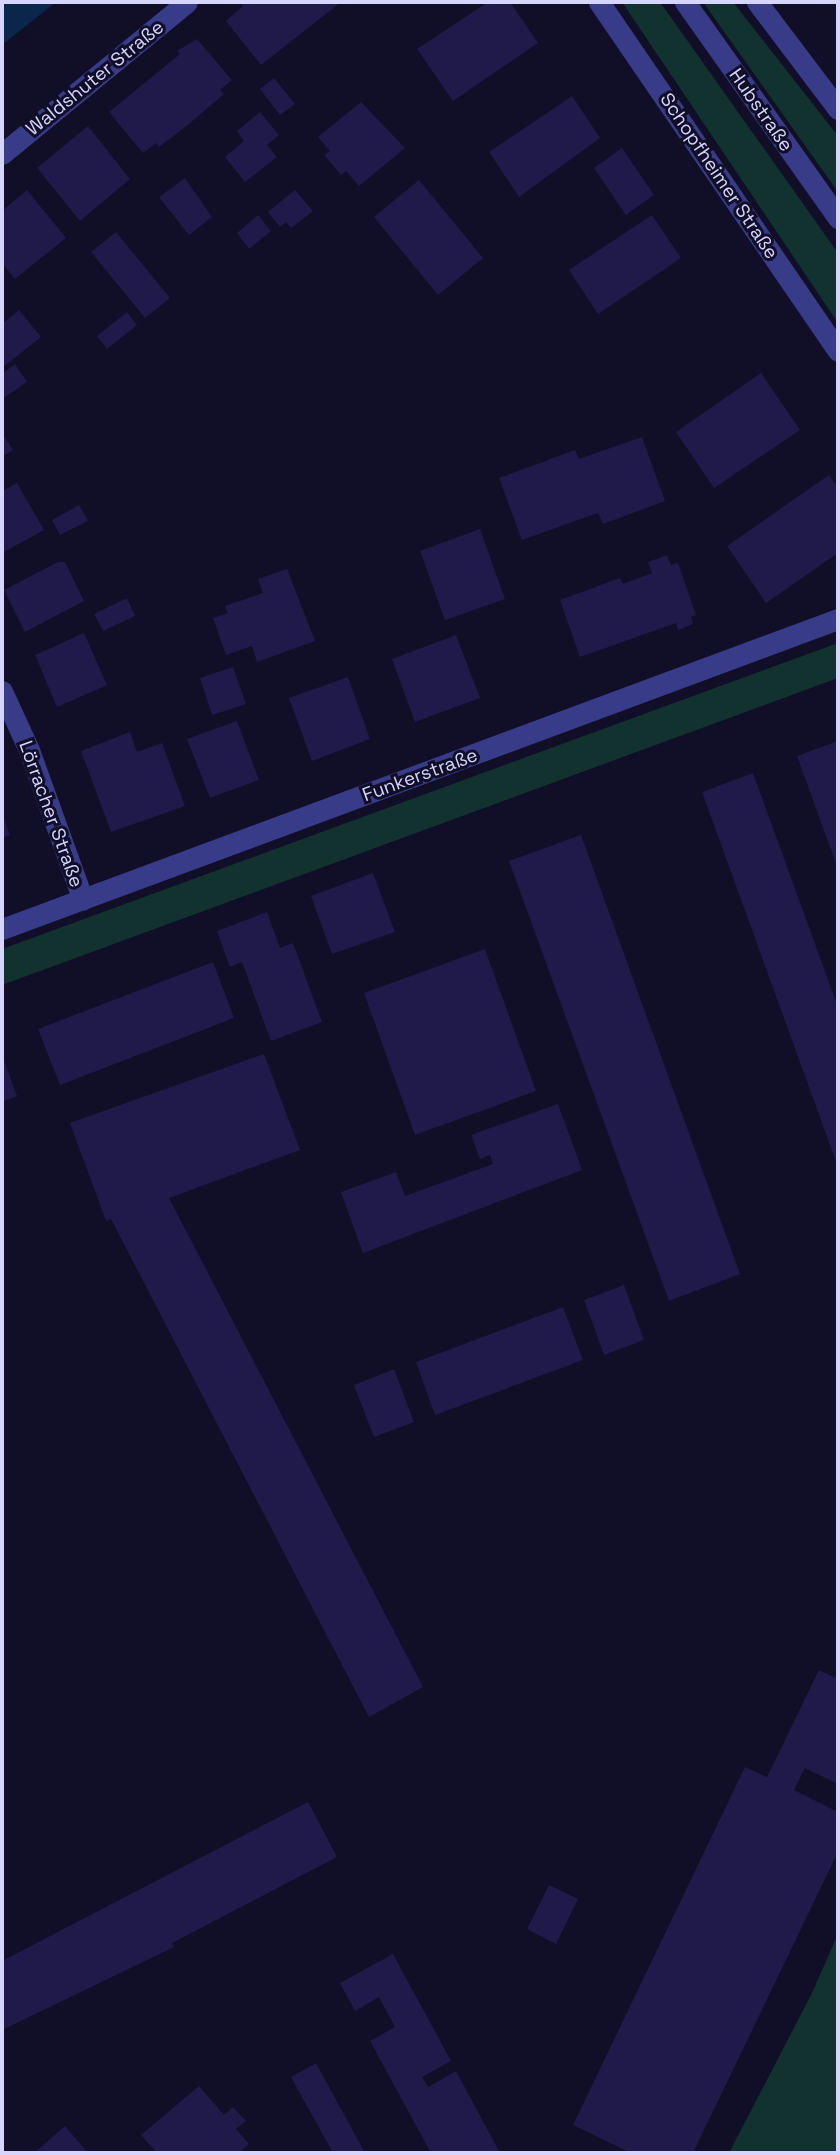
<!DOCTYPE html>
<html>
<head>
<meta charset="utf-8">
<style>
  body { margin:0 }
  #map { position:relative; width:840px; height:2155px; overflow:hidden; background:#110e27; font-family:"Space Grotesk",sans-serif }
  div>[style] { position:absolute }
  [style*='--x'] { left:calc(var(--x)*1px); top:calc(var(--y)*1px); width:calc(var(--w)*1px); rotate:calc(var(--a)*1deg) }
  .green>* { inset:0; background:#11322e }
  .water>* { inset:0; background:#0a274b }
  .building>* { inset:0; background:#1f1a49 }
  .street>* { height:21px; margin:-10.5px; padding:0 10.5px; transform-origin:10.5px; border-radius:10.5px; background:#383c88 }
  span { translate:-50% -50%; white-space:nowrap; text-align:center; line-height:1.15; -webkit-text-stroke:6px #110e27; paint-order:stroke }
  .street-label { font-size:19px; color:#d6d5ff }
  .frame { position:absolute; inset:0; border:4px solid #d6d5ff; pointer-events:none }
</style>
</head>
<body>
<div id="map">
  <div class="green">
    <div style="clip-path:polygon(622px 2px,660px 2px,838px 253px,838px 323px)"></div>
    <div style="clip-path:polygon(703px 2px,733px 2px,838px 136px,838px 192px)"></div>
    <div style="clip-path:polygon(838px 643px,838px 678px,2px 985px,2px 949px)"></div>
    <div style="clip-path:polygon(838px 1934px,838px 2153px,729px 2153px,812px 1993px)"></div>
  </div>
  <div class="water">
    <div style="clip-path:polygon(7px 2px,56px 2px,2px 45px,2px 6px)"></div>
  </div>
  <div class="building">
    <div style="clip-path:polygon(239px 2px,341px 2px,261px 65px,226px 21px,243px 6px)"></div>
    <div style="clip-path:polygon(488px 2px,510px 2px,538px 43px,453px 101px,417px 49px)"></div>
    <div style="clip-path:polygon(197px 39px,232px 80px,220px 90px,224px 94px,189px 124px,159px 147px,156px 143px,143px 153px,109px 112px,180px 54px,177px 51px)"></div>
    <div style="clip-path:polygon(274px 78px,295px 104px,280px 115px,260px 89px)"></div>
    <div style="clip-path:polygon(572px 96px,600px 138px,519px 197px,489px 152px)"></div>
    <div style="clip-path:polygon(361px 102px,405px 148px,359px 186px,346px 171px,341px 175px,324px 155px,330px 151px,318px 137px)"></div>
    <div style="clip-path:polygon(260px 112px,279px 135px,267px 145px,277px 157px,245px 182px,225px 157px,244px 141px,237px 131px)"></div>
    <div style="clip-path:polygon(88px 126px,130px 179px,80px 221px,37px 168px)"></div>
    <div style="clip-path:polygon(622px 148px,654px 195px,626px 215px,594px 168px)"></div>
    <div style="clip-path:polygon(185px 178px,212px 217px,189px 235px,159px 197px)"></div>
    <div style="clip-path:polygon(419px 180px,483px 258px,438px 295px,374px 217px)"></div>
    <div style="clip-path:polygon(27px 190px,66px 238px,15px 279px,2px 263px,2px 211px)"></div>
    <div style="clip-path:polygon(295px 190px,313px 211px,291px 228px,286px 222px,280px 227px,268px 212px)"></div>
    <div style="clip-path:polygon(258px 215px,271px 231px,249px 249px,237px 233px)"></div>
    <div style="clip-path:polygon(652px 215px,681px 258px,598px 314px,569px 270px)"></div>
    <div style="clip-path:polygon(116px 232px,170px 298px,145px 318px,91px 252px)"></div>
    <div style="clip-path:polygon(19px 310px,41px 337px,2px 368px,2px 324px)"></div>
    <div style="clip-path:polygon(127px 312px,137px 325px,107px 349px,97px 336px)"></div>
    <div style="clip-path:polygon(15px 364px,27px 382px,2px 399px,2px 374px)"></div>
    <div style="clip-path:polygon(761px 373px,800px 430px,714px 488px,676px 432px)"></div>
    <div style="clip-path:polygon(2px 433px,13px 450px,2px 457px)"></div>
    <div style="clip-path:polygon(642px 437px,665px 501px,603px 524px,598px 513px,522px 540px,499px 478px,575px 450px,579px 459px)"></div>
    <div style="clip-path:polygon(829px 475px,838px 488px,838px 553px,766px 603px,727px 546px)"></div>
    <div style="clip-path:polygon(17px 483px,44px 530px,2px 553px,2px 491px)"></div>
    <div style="clip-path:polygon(79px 505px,88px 521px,60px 535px,52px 520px)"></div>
    <div style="clip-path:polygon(480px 529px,505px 599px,445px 620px,420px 551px)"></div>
    <div style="clip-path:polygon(667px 555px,671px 565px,678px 563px,696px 615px,691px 617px,693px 624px,678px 630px,676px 623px,580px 657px,560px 600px,620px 578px,623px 584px,652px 573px,648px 562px)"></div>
    <div style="clip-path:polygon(58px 562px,65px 562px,84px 601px,25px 632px,4px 590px)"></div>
    <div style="clip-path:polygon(287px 569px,315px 641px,257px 662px,252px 646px,226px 655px,213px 618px,228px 613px,225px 606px,263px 593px,258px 579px)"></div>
    <div style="clip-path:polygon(127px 598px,135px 616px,103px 631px,94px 614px)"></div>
    <div style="clip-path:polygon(84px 633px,107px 685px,57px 707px,35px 655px)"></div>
    <div style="clip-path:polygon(456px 635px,480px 698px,415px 722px,392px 659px)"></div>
    <div style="clip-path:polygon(233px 667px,246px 704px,212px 715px,200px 678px)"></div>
    <div style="clip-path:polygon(348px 677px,370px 739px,312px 761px,289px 698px)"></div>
    <div style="clip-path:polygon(237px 721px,259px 780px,210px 798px,187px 739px)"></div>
    <div style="clip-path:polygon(130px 732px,137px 752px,162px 743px,185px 806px,111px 832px,81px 751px)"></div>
    <div style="clip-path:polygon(838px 741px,838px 869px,797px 756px)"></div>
    <div style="clip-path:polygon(753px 773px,838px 1007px,838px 1167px,702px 792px)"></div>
    <div style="clip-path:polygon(2px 813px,10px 835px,2px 838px)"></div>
    <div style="clip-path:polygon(581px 835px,740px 1274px,669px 1301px,509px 861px)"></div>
    <div style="clip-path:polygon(373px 873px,395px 932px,332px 954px,311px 896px)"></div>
    <div style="clip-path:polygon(267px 912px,280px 948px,293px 943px,322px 1022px,271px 1041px,242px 962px,230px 967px,217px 931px)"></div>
    <div style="clip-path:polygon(485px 949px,536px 1091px,415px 1135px,364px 993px)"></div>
    <div style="clip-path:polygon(213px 962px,234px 1018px,60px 1085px,38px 1029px)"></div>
    <div style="clip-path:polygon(264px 1054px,300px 1150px,169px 1198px,423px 1687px,369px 1717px,111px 1219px,106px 1221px,70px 1123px)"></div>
    <div style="clip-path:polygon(2px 1055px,17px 1096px,2px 1102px)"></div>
    <div style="clip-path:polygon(558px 1104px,582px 1170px,363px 1253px,341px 1192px,396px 1172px,405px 1196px,493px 1164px,490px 1155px,480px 1159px,471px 1135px)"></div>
    <div style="clip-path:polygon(624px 1285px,644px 1340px,604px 1355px,584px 1300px)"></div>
    <div style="clip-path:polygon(563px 1307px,583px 1360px,435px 1415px,416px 1362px)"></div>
    <div style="clip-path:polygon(394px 1369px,414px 1422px,374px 1437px,354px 1385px)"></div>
    <div style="clip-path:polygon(819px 1670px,838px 1679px,838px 1784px,805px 1768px,794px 1790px,838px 1812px,838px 1852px,693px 2153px,631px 2153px,573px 2125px,745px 1767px,767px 1777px)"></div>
    <div style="clip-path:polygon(308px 1802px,337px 1857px,172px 1943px,174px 1947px,2px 2030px,2px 1961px)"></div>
    <div style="clip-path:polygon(549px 1885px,578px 1899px,556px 1944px,527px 1929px)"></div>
    <div style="clip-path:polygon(393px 1954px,451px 2061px,422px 2077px,428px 2087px,456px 2071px,500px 2153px,431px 2153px,370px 2041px,395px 2027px,379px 1997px,355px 2011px,340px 1983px)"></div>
    <div style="clip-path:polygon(316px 2063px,365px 2153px,333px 2153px,291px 2077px)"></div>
    <div style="clip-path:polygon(199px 2086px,224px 2115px,233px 2107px,246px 2121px,236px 2129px,249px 2144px,239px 2153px,157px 2153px,141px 2135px)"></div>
    <div style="clip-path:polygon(65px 2126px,88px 2153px,34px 2153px)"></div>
  </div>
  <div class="street">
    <div style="--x:599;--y:2;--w:423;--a:55.6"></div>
    <div style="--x:685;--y:2;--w:265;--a:54.7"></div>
    <div style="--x:757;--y:2;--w:134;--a:52.9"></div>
    <div style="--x:2;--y:154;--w:239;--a:-39.4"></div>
    <div style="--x:2;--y:691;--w:65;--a:65.4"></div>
    <div style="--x:29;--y:750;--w:159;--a:70.2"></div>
    <div style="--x:2;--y:929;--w:892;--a:-20.35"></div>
  </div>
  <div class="street-label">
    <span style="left:95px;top:78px;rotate:-39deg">Waldshuter Straße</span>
    <span style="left:761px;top:110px;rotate:55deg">Hubstraße</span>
    <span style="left:719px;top:176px;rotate:56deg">Schopfheimer Straße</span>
    <span style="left:420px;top:775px;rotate:-20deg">Funkerstraße</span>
    <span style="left:51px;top:814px;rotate:70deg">Lörracher Straße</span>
  </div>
  <div class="frame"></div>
</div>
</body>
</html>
